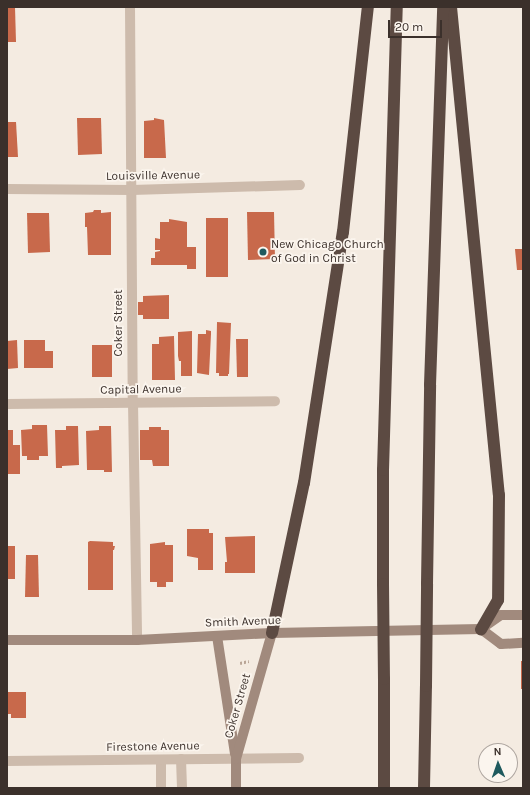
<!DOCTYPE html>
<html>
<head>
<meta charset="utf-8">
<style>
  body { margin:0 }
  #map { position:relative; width:530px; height:795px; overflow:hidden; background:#f4ebe1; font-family:Karla,sans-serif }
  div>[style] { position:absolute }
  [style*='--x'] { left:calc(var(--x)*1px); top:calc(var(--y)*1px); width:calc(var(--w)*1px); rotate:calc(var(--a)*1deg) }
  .building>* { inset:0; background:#c8694b }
  .path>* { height:2.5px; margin-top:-1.25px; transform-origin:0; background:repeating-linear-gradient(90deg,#b9a596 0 2px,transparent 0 4px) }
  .service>* { height:10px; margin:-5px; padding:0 5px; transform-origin:5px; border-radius:5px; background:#cdbbac }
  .minor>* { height:10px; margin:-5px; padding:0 5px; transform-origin:5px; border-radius:5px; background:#cdbbac }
  .secondary>* { height:10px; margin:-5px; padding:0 5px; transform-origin:5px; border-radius:5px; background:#a18a7d }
  .motorway>* { height:12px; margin:-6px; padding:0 6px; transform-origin:6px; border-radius:6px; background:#5c4a42 }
  .motorway-bridge>* { height:12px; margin:-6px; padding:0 6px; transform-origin:6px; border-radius:6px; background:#5c4a42 }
  .dots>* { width:11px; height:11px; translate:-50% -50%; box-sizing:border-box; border:2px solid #fbf5ee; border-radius:50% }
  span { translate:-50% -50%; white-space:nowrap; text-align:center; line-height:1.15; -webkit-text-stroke:3.5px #fbf5ee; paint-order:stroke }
  .street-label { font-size:12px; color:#3b302b }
  .poi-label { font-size:12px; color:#3b302b }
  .left { translate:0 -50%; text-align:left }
  .frame { position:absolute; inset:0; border:8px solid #3b302b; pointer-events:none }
  .north { position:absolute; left:478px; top:743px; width:40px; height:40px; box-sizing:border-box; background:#fbf5ee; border:1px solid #aea6a0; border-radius:50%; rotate:358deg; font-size:11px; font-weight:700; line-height:16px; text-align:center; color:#3b302b }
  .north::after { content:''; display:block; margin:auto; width:14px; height:18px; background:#1f5a5e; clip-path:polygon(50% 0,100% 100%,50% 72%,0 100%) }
  .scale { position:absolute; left:388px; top:20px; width:54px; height:18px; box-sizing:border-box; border:2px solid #3b302b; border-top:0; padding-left:5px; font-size:12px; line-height:14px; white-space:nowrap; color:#3b302b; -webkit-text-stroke:3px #fbf5ee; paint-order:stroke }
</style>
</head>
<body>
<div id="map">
  <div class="building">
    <div style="clip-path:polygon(7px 7px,15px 7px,16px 42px,7px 42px)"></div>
    <div style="clip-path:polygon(77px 118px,101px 118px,102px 154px,78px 155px)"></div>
    <div style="clip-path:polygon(154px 118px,164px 120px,166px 158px,144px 158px,144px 121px,154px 120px)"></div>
    <div style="clip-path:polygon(7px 122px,16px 122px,18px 157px,7px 157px)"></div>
    <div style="clip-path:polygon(94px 210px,101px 210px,101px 213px,111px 212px,111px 255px,88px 255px,87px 227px,85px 227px,85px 213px,93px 212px)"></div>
    <div style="clip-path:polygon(247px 212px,274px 212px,275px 259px,248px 260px)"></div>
    <div style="clip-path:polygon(27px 213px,49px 213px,50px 252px,28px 253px)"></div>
    <div style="clip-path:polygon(206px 218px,228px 218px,228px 277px,206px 277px)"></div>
    <div style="clip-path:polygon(169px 219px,187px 222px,187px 247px,196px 247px,196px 269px,187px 269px,187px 265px,151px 265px,151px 258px,155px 258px,155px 252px,160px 251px,160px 250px,155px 250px,155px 238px,160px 239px,160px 222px,169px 222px)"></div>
    <div style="clip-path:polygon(515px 249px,523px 249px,523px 270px,517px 270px)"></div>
    <div style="clip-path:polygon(169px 295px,169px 319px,143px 319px,143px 315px,138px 315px,138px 302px,143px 302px,143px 296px)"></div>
    <div style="clip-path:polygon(217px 322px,231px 323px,229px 374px,228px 374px,228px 376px,219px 376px,219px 373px,216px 373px)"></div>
    <div style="clip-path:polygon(206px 330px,211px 331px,211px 334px,209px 375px,197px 373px,198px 334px,206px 334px)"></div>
    <div style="clip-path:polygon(192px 331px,192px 376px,181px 376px,181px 361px,179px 361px,178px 356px,178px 332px)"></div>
    <div style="clip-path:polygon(174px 336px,175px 380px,152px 380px,152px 344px,159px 344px,159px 337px)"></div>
    <div style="clip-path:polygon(236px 339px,248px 339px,248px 377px,237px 377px)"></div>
    <div style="clip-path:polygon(17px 340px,18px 368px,7px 369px,7px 341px)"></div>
    <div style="clip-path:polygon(24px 340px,45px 340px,45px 351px,53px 351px,53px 368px,24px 368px)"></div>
    <div style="clip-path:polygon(92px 345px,112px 345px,112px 377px,92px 377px)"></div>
    <div style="clip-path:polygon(32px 425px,47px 425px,48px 456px,39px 456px,39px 460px,27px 460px,27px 456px,22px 456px,21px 430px,32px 429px)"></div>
    <div style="clip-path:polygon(66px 426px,78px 426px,79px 465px,62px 466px,62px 468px,56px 468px,55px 430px,66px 430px)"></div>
    <div style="clip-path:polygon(99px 426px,111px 426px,112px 472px,104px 472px,104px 470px,87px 470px,86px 431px,99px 430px)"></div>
    <div style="clip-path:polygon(149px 427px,161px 427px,161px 430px,169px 430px,169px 466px,153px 466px,152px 460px,140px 460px,140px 430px,149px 430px)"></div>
    <div style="clip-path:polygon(7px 430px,13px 430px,13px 445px,20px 445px,20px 474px,7px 474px)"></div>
    <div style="clip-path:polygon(187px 529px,209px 529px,209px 533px,213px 533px,213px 570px,198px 570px,198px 558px,187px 556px)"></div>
    <div style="clip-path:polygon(255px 536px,255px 573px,225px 573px,225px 562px,227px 562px,225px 537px)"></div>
    <div style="clip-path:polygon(90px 541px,113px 542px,113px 546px,115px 546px,114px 550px,113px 550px,113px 590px,88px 590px,88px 542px)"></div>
    <div style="clip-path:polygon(165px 542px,165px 545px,173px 545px,173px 582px,166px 582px,166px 587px,157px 587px,157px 582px,150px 582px,150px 544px)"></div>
    <div style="clip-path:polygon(7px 546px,15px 546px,15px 579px,7px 579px)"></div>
    <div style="clip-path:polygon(26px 555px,38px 555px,39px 597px,25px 597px)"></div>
    <div style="clip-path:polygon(521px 661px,523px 661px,523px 689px,521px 689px)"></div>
    <div style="clip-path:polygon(7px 692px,26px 692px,26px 718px,11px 718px,11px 714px,7px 714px)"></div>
  </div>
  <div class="path">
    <div style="--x:240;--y:663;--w:9;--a:-13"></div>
  </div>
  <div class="service">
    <div style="--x:181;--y:759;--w:29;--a:88"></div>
    <div style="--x:161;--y:760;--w:28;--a:90"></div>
  </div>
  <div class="minor">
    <div style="--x:130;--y:7;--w:396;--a:89.6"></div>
    <div style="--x:133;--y:403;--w:237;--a:89"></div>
    <div style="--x:7;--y:189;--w:125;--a:0.5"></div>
    <div style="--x:132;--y:190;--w:168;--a:-1.7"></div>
    <div style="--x:7;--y:404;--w:268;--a:-0.6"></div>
    <div style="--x:7;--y:761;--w:292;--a:-0.6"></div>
  </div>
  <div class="secondary">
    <div style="--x:481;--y:629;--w:25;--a:37"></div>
    <div style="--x:501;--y:644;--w:22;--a:-3"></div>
    <div style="--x:217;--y:636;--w:119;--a:81.3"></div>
    <div style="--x:7;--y:640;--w:130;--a:0"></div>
    <div style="--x:137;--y:640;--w:135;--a:-3"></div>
    <div style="--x:272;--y:633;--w:209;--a:-1.1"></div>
    <div style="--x:481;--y:629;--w:24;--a:-35"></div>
    <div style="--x:501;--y:615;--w:22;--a:0"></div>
    <div style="--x:236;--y:788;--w:29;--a:-90"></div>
    <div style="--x:236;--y:759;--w:131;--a:-74.1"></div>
  </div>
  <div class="motorway">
    <div style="--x:451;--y:7;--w:490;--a:84.4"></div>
    <div style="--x:499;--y:495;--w:105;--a:90.5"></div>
    <div style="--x:498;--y:600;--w:34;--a:120"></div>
    <div style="--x:383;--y:584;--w:114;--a:-90"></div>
    <div style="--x:383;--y:470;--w:463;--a:-88.3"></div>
    <div style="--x:427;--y:584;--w:199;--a:-89.1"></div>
    <div style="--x:430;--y:385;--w:378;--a:-88"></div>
    <div style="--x:272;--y:633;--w:153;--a:-78"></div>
    <div style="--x:304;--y:483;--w:254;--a:-81.2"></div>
    <div style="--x:343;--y:232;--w:226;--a:-83.7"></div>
    <div style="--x:384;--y:679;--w:109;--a:90"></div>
    <div style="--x:424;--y:788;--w:102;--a:-88.9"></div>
  </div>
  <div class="motorway-bridge">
    <div style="--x:383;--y:584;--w:95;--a:89.4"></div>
    <div style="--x:426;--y:686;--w:102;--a:-89.4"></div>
  </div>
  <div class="dots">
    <div style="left:263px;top:252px;background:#1f5a5e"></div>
  </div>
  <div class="street-label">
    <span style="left:153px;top:176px;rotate:-1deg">Louisville Avenue</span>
    <span style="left:119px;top:323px;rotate:-90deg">Coker Street</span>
    <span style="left:141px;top:390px;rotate:-1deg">Capital Avenue</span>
    <span style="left:243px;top:622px;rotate:-2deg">Smith Avenue</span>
    <span style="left:238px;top:706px;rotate:-74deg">Coker Street</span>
    <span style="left:153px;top:747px;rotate:-1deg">Firestone Avenue</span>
  </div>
  <div class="poi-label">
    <span class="left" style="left:271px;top:252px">New Chicago Church<br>of God in Christ</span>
  </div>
  <div class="frame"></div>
  <div class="north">N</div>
  <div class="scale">20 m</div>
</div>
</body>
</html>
